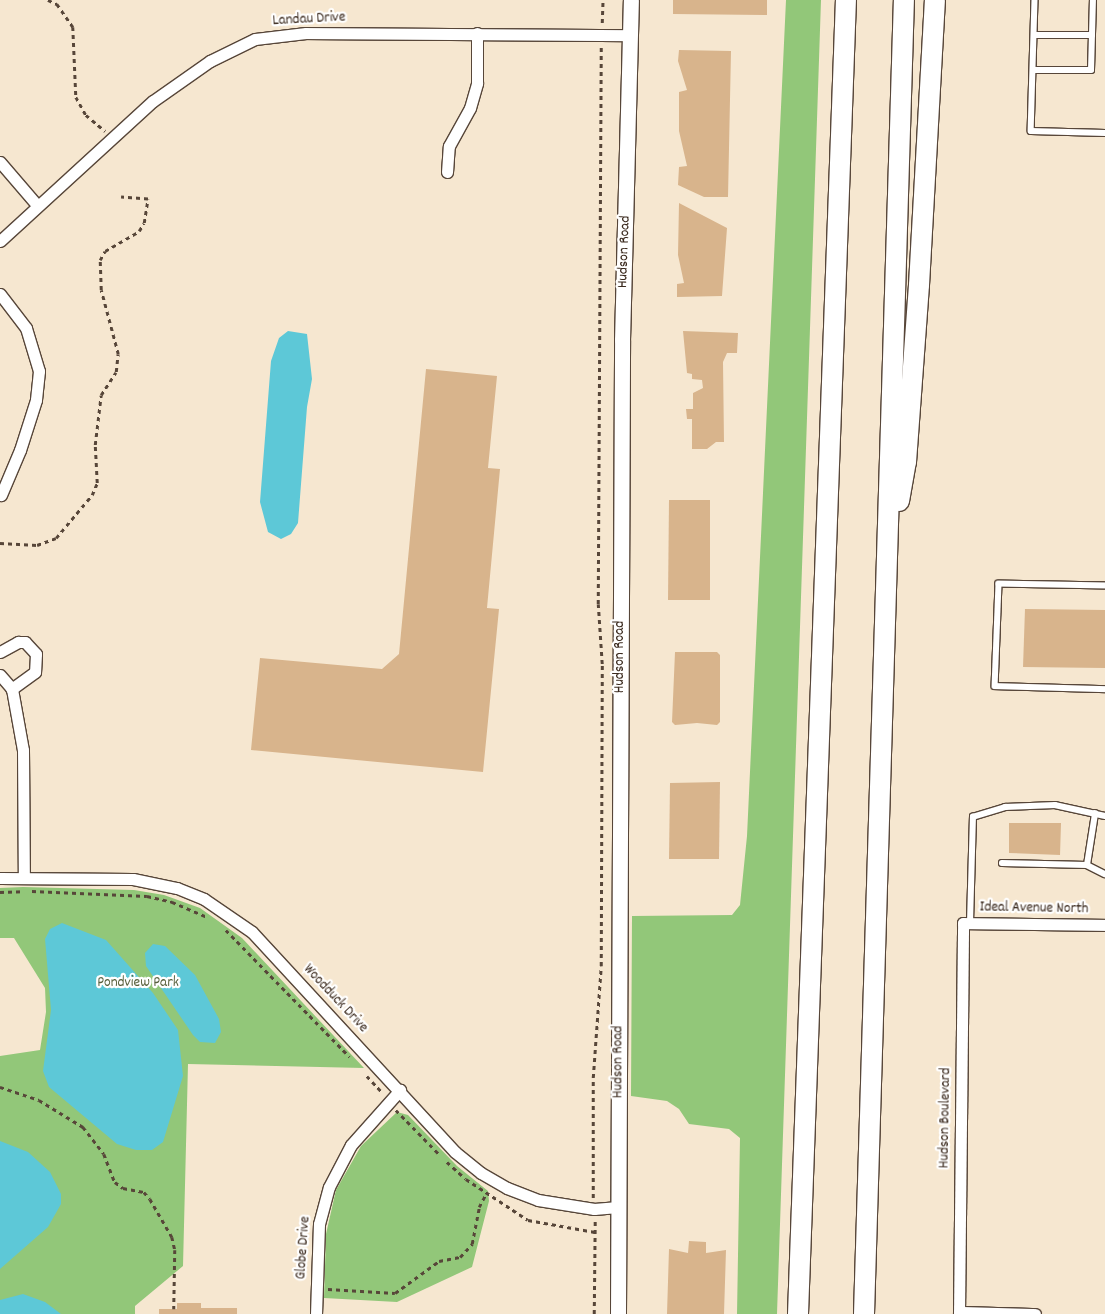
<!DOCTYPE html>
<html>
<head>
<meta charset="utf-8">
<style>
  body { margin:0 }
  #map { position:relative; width:1105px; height:1314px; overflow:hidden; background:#f6e7d0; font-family:Dekko,sans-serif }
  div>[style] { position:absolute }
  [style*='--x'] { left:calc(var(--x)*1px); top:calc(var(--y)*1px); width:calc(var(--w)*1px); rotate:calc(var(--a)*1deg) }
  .green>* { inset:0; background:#92c779 }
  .water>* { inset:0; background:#5dc8d7 }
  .building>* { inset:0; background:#d8b48c }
  .path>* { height:2.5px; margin-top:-1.25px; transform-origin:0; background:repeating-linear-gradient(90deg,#574639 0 4px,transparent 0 8px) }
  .roads { filter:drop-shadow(1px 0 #574639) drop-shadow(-1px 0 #574639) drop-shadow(0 1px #574639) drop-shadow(0 -1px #574639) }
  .lane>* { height:5.5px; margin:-2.75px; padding:0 2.75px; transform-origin:2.75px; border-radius:2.75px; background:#fff }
  .street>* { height:11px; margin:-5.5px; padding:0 5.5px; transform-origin:5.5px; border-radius:5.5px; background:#fff }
  .secondary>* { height:15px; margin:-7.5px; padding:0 7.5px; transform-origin:7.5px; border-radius:7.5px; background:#fff }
  .highway>* { height:20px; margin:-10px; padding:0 10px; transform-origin:10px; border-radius:10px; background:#fff }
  span { translate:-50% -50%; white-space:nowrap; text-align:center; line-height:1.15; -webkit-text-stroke:4.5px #fff; paint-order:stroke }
  .street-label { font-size:15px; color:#3b2a1e }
  .park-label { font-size:15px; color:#59613e }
</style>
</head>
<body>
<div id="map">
  <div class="green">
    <div style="clip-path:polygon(786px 0,821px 0,777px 1314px,737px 1314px,740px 1138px,729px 1129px,689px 1124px,679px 1109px,667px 1101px,631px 1096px,632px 916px,732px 915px,740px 905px,747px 836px)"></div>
    <div style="clip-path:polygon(23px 887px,134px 890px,164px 895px,200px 908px,242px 938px,364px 1068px,188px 1064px,183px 1266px,135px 1306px,135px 1314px,0 1314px,0 1056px,40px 1050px,46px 1012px,45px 988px,14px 938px,0 938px,0 888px)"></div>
    <div style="clip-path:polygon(397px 1112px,408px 1115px,457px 1166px,488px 1191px,489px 1201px,472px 1267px,397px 1302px,324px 1298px,326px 1234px,336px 1190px,361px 1146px)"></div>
  </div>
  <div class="water">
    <div style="clip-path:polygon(288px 331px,307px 334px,312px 379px,307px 407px,298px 523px,291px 534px,281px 539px,268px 532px,260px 502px,271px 361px,279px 338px)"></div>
    <div style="clip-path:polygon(62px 923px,106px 940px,153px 993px,178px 1030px,183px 1076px,163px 1142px,152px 1150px,136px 1150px,117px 1144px,49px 1087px,43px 1071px,51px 1010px,45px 939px,50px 929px)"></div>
    <div style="clip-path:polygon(153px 944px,165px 946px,195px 975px,219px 1019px,221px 1032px,215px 1043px,200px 1042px,193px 1035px,146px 966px,145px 953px)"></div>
    <div style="clip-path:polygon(0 1141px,28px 1152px,50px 1172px,61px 1194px,61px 1204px,48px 1227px,0 1269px)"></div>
    <div style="clip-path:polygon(23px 1294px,45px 1302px,61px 1314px,0 1314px,0 1300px)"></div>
  </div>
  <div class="building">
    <div style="clip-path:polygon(673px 0,767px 0,767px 15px,673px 14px)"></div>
    <div style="clip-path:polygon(679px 50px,731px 51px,728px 197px,704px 197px,678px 185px,679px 167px,687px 166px,679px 131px,679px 92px,687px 90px,678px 61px)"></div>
    <div style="clip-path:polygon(679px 203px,727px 228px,722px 296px,677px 297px,677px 284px,684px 283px,678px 255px)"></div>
    <div style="clip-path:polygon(683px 331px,738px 333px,737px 353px,727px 353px,723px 362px,724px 442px,716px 442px,707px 449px,692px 449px,692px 419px,687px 419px,686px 409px,693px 409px,693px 393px,703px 388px,702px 380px,692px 379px,692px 374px,687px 373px)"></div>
    <div style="clip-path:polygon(426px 369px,497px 376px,488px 468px,500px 469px,487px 608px,499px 609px,483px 772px,251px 750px,260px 658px,382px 669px,399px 654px)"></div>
    <div style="clip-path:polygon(669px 500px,710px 500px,710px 600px,668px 600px)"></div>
    <div style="clip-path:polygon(1025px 609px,1105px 610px,1105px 668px,1023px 667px)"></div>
    <div style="clip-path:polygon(675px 652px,717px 652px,720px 655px,720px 722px,717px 725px,697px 723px,675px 725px,672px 722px)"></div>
    <div style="clip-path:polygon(720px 782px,719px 859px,669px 859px,670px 783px)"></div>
    <div style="clip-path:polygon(1009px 823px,1061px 823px,1060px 855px,1009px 853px)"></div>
    <div style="clip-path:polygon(689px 1241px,706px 1242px,706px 1253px,726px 1250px,724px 1314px,667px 1314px,669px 1249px,688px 1253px)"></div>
    <div style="clip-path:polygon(177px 1303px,201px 1303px,201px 1308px,237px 1308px,237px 1314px,159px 1314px,159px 1309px,177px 1309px)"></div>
  </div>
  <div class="path">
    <div style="--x:48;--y:0;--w:10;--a:24"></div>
    <div style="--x:57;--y:4;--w:28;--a:55"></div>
    <div style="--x:73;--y:27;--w:70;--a:87.5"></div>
    <div style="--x:76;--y:97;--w:21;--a:61"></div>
    <div style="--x:86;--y:115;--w:25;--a:40"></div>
    <div style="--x:602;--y:23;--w:23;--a:-88"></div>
    <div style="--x:0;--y:543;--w:37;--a:3"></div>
    <div style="--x:37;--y:545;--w:20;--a:-20"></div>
    <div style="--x:56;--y:538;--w:56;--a:-50.1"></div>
    <div style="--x:92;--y:495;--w:13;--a:-67"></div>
    <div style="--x:97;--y:483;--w:38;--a:-93"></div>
    <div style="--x:95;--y:445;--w:50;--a:-83.2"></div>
    <div style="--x:101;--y:395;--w:27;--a:-57"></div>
    <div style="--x:116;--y:372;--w:18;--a:-84"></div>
    <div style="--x:118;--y:354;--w:66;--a:-104.9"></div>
    <div style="--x:101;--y:290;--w:30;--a:-92"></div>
    <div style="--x:100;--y:260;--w:10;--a:-61"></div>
    <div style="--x:105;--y:251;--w:39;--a:-30"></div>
    <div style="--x:139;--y:231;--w:9;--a:-58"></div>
    <div style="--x:144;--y:223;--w:24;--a:-81"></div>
    <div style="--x:148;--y:199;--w:27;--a:-176"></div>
    <div style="--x:32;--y:891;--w:115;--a:2.5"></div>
    <div style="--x:147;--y:896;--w:26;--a:13"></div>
    <div style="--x:172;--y:902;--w:38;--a:23"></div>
    <div style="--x:0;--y:892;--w:24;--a:-2"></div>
    <div style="--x:226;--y:930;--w:177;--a:45.7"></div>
    <div style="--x:367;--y:1076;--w:22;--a:47"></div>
    <div style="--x:0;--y:1087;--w:41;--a:18.4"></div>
    <div style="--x:39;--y:1100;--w:52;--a:31.5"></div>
    <div style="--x:83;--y:1127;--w:34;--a:52"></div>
    <div style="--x:104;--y:1154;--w:30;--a:69"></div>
    <div style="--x:115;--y:1182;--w:10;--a:37"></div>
    <div style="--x:123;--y:1188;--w:21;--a:11"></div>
    <div style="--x:144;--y:1192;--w:9;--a:49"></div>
    <div style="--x:150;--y:1199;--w:44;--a:59.9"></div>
    <div style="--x:172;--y:1237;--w:13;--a:77"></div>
    <div style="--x:175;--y:1250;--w:59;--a:91"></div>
    <div style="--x:396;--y:1110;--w:62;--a:45.7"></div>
    <div style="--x:447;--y:1162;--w:25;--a:42"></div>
    <div style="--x:466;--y:1179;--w:74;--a:33.5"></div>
    <div style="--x:528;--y:1220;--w:68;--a:10.2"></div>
    <div style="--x:593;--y:1198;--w:120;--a:-90"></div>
    <div style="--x:593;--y:1078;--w:112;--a:-85.9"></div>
    <div style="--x:601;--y:966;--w:302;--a:-89.8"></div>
    <div style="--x:602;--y:664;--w:60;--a:-93.8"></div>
    <div style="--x:598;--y:604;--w:558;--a:-89.69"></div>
    <div style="--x:328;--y:1289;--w:67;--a:3.4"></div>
    <div style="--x:395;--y:1293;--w:54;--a:-36"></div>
    <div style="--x:439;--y:1261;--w:21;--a:-11"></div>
    <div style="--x:460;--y:1257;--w:18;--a:-47"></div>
    <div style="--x:472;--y:1244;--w:38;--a:-79"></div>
    <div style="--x:479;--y:1207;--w:15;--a:-62"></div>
    <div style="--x:594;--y:1314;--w:93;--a:-89.4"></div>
  </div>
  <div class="roads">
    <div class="lane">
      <div style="--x:1035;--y:0;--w:131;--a:91.7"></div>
      <div style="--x:1031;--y:131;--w:74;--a:1.5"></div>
      <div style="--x:1034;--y:35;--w:58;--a:0"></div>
      <div style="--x:1033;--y:70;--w:58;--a:0"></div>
      <div style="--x:1091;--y:70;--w:70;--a:-88.4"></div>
      <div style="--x:1105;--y:586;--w:106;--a:-178.9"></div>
      <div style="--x:999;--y:584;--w:102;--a:92.2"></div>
      <div style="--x:995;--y:686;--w:110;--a:1.6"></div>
      <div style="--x:1002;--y:863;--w:85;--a:1.3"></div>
      <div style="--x:1087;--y:865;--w:52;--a:-81.1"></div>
      <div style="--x:1087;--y:865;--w:20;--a:27"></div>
      <div style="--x:970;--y:923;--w:106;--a:-88.4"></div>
      <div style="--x:973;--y:817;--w:34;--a:-17"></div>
      <div style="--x:1005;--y:807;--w:50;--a:-2.3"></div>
      <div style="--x:1055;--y:805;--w:51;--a:12.4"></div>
    </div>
    <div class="street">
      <div style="--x:0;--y:162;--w:57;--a:49.3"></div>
      <div style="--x:447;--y:172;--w:26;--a:-86"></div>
      <div style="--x:449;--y:146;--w:43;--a:-61.1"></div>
      <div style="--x:470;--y:108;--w:26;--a:-74"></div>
      <div style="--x:477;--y:83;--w:50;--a:-90"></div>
      <div style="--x:0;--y:241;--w:207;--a:-42.5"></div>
      <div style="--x:153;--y:101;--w:70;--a:-35.1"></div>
      <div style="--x:210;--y:61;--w:50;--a:-26.1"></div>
      <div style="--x:255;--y:39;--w:51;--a:-6.7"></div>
      <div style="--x:306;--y:33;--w:325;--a:0.4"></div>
      <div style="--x:0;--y:294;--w:43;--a:52.6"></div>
      <div style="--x:26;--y:328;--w:45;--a:73.2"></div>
      <div style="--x:39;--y:371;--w:29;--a:96"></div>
      <div style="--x:36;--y:400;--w:52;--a:107.7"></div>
      <div style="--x:20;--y:450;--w:49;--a:112.9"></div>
      <div style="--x:0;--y:652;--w:21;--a:-29"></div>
      <div style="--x:18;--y:642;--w:7;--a:0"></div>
      <div style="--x:25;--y:642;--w:16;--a:47"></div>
      <div style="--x:36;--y:654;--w:18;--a:93"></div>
      <div style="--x:35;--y:672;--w:29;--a:144"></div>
      <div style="--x:0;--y:675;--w:18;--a:49"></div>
      <div style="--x:12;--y:689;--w:62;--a:79.8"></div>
      <div style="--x:23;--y:750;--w:128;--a:89.6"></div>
      <div style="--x:0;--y:878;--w:133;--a:0.4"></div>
      <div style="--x:133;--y:879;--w:45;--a:11.6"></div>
      <div style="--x:177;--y:888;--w:29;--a:22"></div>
      <div style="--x:204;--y:899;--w:58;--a:34.5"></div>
      <div style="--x:252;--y:932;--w:299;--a:47.3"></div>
      <div style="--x:455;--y:1152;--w:33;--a:39"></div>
      <div style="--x:481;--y:1173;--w:30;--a:30"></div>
      <div style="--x:507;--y:1188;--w:33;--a:21"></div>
      <div style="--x:538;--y:1200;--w:57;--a:9.1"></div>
      <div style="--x:594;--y:1209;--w:24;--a:-5"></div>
      <div style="--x:959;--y:1312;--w:76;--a:1.5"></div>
      <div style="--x:316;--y:1314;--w:90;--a:-88.1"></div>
      <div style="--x:319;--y:1224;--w:38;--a:-75"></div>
      <div style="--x:329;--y:1187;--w:47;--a:-62.4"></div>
      <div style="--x:351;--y:1145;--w:74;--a:-48.3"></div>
      <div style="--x:959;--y:1314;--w:391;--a:-89.4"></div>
      <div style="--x:963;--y:923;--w:142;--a:0.8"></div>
    </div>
    <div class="secondary">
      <div style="--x:618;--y:1314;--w:974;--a:-89.76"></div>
      <div style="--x:622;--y:340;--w:340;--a:-88.5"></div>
    </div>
    <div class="highway">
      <div style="--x:899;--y:501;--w:40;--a:-80"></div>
      <div style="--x:906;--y:462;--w:177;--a:-85.8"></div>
      <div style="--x:919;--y:285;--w:285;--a:-86.8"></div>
      <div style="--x:798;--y:1314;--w:1315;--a:-87.91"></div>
      <div style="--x:864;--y:1314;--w:1315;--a:-88.26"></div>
    </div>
  </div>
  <div class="street-label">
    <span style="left:309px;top:20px;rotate:-3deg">Landau Drive</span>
    <span style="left:625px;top:252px;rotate:-88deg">Hudson Road</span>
    <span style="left:621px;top:657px;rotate:-90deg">Hudson Road</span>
    <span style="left:1034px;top:909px;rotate:1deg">Ideal Avenue North</span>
    <span style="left:335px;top:999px;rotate:47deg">Woodduck Drive</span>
    <span style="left:619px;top:1062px;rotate:-90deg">Hudson Road</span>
    <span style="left:946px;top:1118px;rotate:-89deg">Hudson Boulevard</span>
    <span style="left:304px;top:1248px;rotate:-86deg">Globe Drive</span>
  </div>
  <div class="park-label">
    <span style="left:138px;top:984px">Pondview Park</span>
  </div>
</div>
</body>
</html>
